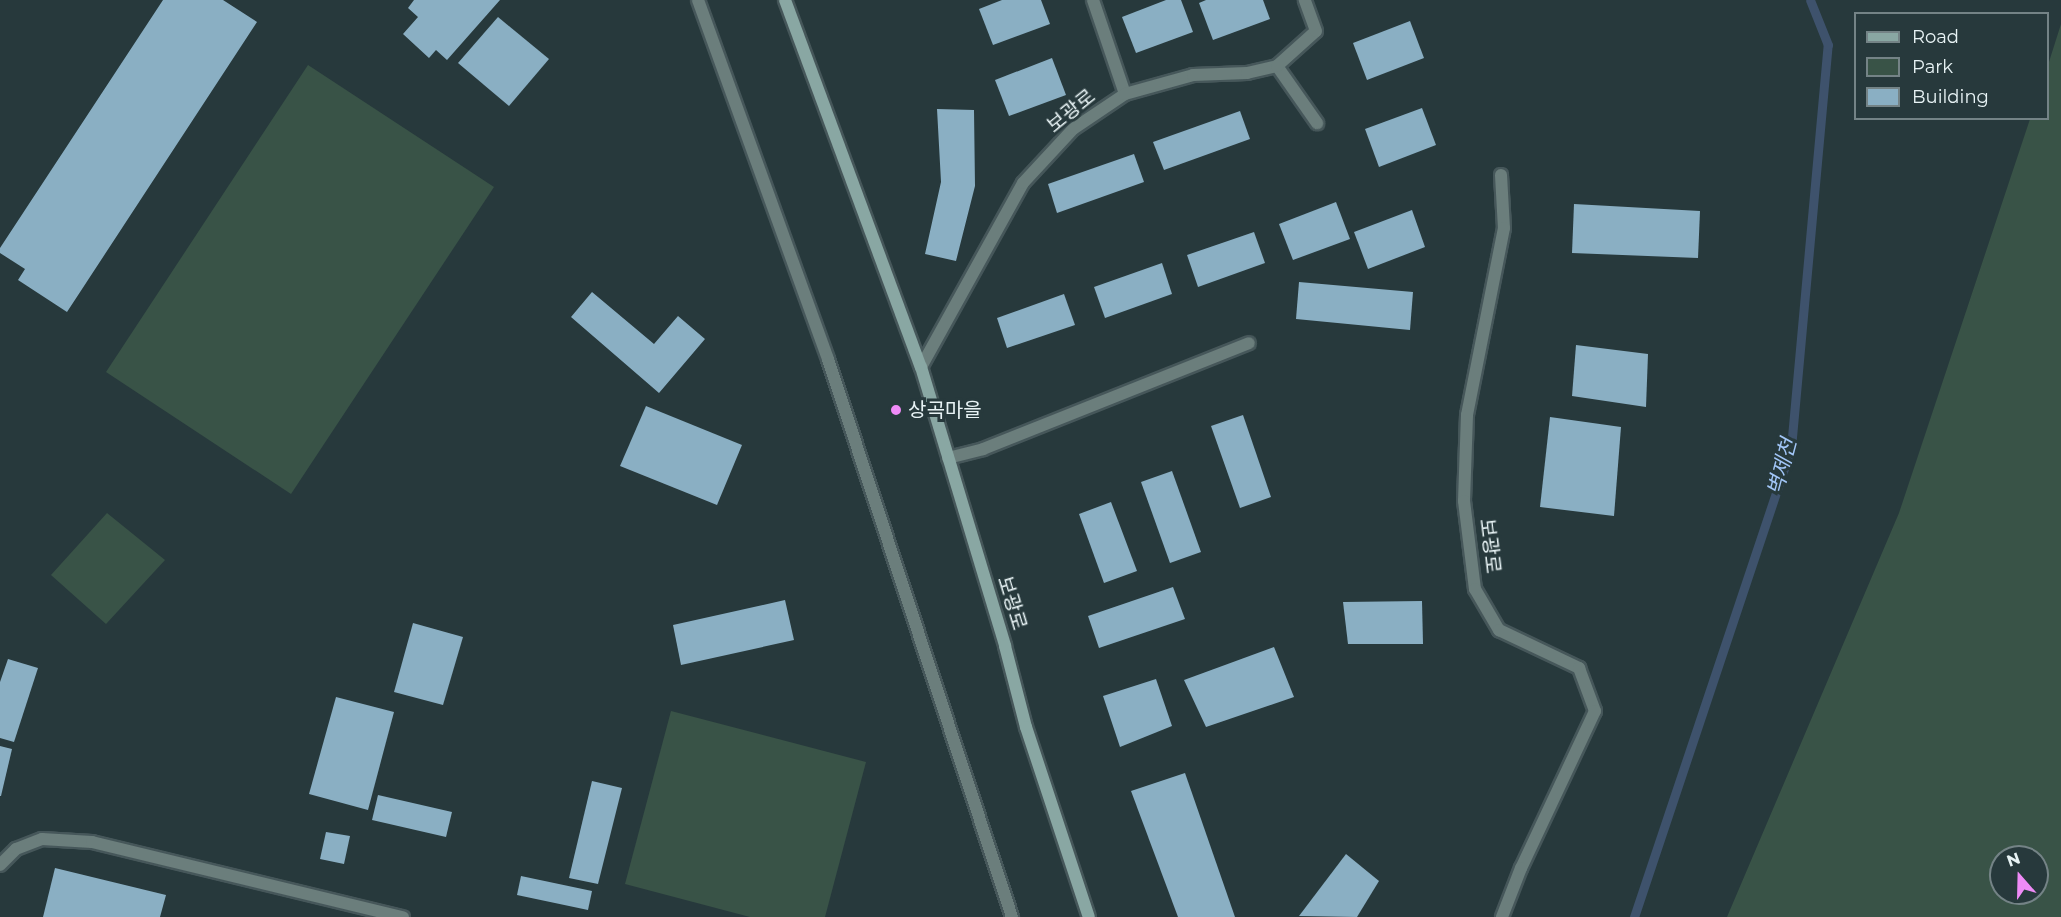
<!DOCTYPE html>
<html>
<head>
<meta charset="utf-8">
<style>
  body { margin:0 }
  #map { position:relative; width:2061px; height:917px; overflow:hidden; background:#27393c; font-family:Montserrat,"Noto Sans KR",sans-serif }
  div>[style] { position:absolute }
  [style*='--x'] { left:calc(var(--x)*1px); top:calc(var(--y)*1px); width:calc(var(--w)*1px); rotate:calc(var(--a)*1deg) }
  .green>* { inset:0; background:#395347 }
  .stream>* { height:9px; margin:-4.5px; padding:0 4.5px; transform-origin:4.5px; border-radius:4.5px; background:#3e526c }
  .building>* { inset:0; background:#8aafc3 }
  .roads { filter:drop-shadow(2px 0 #46575a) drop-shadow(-2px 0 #46575a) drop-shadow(0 2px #46575a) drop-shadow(0 -2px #46575a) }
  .lane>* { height:12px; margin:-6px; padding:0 6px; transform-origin:6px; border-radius:6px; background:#6b7e7c }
  .secondary>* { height:12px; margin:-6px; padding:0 6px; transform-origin:6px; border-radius:6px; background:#89a7a3 }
  .dots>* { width:16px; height:16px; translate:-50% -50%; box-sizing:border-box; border:3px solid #27393c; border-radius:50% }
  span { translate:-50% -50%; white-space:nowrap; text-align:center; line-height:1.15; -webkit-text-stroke:6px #27393c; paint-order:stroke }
  .street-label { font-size:20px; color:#e8f3f5 }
  .poi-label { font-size:20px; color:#e8f3f5 }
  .left { translate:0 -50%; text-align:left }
  .water-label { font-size:21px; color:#a2c6f7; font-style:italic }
  .legend { position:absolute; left:1854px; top:12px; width:195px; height:108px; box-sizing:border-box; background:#27393c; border:2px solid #748386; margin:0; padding:8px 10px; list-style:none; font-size:18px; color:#e8f3f5 }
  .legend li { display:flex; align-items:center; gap:12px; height:30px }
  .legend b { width:30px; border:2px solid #748386 }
  .north { position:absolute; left:1989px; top:845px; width:60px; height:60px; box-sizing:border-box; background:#27393c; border:2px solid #748386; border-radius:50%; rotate:340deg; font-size:16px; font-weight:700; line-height:24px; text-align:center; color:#e8f3f5 }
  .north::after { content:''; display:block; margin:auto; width:21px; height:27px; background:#ef8bf7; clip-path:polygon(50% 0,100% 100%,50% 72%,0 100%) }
</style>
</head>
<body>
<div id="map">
  <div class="green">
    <div style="clip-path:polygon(evenodd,2061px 24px,2061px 917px,1727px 917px,1899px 513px,2030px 119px,2048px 118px,2048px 65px,2061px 24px,2001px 857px,2037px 857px,2037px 893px,2001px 893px,2001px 857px)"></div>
    <div style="clip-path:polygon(308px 65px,494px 187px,291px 494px,106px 372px)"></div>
    <div style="clip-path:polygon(107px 513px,165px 560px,106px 624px,51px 575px)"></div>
    <div style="clip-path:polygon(671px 711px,866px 762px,825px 917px,750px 917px,625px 884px)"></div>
  </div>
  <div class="stream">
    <div style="--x:1634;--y:917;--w:495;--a:-71.5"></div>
    <div style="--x:1791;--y:448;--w:405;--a:-84.8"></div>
    <div style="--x:1828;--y:45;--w:48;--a:-111.8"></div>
  </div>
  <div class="building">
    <div style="clip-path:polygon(163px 0,223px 0,257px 22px,67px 312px,18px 280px,25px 269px,0 253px,0 248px)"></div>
    <div style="clip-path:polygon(414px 0,500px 0,447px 60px,436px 50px,429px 58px,403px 34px,418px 17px,408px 8px)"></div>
    <div style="clip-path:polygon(1002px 0,1041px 0,1050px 24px,993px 45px,979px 9px)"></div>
    <div style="clip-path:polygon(1166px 0,1181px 0,1193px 32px,1136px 53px,1122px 17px)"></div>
    <div style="clip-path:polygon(1206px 0,1263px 0,1270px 19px,1213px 40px,1199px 3px)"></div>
    <div style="clip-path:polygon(498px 17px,549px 59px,509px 106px,458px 63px)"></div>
    <div style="clip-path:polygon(1410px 21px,1424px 58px,1367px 80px,1353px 43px)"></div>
    <div style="clip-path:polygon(1052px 58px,1066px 95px,1009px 116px,995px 80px)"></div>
    <div style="clip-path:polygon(1422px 108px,1436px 145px,1379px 167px,1365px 129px)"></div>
    <div style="clip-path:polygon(937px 109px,974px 110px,975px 186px,956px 261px,925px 254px,941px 182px)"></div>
    <div style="clip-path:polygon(1240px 111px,1250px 139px,1164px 170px,1153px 142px)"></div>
    <div style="clip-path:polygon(1134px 154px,1144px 182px,1057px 213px,1048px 184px)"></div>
    <div style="clip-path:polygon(1336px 202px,1350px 239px,1293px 260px,1279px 224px)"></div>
    <div style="clip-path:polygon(1574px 204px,1700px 211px,1698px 258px,1572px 253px)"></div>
    <div style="clip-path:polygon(1412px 210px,1425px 247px,1368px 269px,1354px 232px)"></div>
    <div style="clip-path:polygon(1254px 232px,1265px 263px,1198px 287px,1187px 255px)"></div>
    <div style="clip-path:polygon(1162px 263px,1172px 294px,1105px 318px,1094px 287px)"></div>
    <div style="clip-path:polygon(1299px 282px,1413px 292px,1410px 330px,1296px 319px)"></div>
    <div style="clip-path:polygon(592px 292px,654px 344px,678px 316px,705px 339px,659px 393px,571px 317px)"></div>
    <div style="clip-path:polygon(1064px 294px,1075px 325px,1007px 348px,997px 318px)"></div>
    <div style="clip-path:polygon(1576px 345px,1648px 354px,1646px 407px,1572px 396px)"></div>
    <div style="clip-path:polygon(646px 406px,742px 445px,717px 505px,620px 466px)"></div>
    <div style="clip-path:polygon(1243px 415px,1271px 497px,1240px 508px,1211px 426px)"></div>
    <div style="clip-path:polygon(1550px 417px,1621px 427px,1614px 516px,1540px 507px)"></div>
    <div style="clip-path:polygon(1172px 471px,1201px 552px,1170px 563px,1141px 482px)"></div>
    <div style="clip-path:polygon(1111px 502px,1137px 571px,1104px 583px,1079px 514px)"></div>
    <div style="clip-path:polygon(1173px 587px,1185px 619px,1099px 648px,1088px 616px)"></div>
    <div style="clip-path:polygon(785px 600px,794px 640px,681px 665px,673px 625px)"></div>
    <div style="clip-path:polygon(1422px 601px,1423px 644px,1348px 644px,1343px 602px)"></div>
    <div style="clip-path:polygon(413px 623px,463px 637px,443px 705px,394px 692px)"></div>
    <div style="clip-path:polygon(1274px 647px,1294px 697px,1206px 727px,1184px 680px)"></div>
    <div style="clip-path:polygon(8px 659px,38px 668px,14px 742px,0 738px,0 682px)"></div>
    <div style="clip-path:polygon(1156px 679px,1172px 726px,1120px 747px,1103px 696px)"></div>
    <div style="clip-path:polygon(336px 697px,394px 712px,368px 810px,309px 794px)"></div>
    <div style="clip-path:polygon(0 746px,12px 749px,1px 796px,0 796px)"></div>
    <div style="clip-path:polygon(1185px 773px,1235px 917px,1178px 917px,1131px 791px)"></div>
    <div style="clip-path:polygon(592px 781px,622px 788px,598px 884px,569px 878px)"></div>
    <div style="clip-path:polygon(378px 795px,452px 812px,446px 837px,372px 820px)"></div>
    <div style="clip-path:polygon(326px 832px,350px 836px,344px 864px,320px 859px)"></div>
    <div style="clip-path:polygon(1346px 854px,1379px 881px,1357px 917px,1299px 916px)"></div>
    <div style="clip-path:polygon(55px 868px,166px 895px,160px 917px,43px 917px)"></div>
    <div style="clip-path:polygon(521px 876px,592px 891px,588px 910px,517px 895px)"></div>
  </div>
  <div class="roads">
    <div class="lane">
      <div style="--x:698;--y:0;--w:382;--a:70.1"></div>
      <div style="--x:828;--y:359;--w:588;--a:71.75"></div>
      <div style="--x:1093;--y:0;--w:99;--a:71.2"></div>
      <div style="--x:1277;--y:66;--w:70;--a:54.9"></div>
      <div style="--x:1501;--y:175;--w:53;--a:86.8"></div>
      <div style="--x:1504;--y:228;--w:191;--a:101.2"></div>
      <div style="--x:1467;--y:415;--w:86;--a:92"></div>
      <div style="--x:1464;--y:501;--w:89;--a:82.9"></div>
      <div style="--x:1475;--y:589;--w:48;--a:59.7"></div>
      <div style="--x:1499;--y:630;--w:89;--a:25.4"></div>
      <div style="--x:1579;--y:668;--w:46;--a:69.6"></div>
      <div style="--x:1595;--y:711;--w:174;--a:115.2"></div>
      <div style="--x:1521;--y:868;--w:53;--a:111.2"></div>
      <div style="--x:921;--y:367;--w:210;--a:-61"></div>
      <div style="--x:1023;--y:183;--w:74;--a:-47.2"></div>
      <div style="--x:1073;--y:129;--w:63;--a:-33.9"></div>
      <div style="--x:1125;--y:94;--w:71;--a:-15.6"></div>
      <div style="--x:1193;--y:75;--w:54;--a:-2.1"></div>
      <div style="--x:1247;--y:73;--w:31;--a:-13"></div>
      <div style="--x:1277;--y:66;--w:52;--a:-41.9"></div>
      <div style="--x:1316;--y:31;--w:33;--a:-110"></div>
      <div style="--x:948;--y:458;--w:36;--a:-14"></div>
      <div style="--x:983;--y:449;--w:286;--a:-21.7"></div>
      <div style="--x:0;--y:865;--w:23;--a:-45"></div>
      <div style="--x:16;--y:849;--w:28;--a:-21"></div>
      <div style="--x:42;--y:839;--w:50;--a:3.4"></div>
      <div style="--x:92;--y:842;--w:320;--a:13.6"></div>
    </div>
    <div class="secondary">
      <div style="--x:785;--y:0;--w:391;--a:69.7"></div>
      <div style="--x:921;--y:367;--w:291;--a:73.2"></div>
      <div style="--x:1005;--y:646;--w:84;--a:75.5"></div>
      <div style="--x:1026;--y:727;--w:200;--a:71.7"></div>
    </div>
  </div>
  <div class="dots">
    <div style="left:896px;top:410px;background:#ef8bf7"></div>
  </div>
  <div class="street-label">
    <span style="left:1071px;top:111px;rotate:-39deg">보광로</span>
    <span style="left:1490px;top:546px;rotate:83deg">보광로</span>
    <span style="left:1012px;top:603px;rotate:73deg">보광로</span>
  </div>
  <div class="poi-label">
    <span class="left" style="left:908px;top:410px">상곡마을</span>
  </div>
  <div class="water-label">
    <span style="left:1782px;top:467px;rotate:-75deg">벽제천</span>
  </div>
  <ul class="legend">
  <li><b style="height:8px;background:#89a7a3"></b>Road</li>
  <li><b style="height:16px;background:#395347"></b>Park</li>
  <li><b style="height:16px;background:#8aafc3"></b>Building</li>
  </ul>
  <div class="north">N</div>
</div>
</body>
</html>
